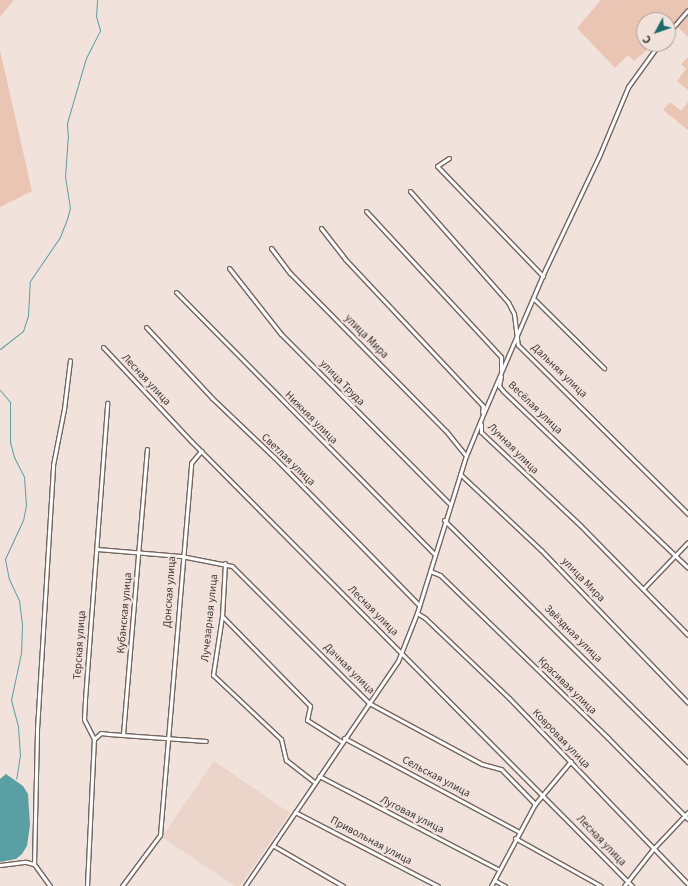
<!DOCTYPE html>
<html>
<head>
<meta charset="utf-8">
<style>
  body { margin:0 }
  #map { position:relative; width:688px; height:886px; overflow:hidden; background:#f2e2dc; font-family:"Source Sans 3",sans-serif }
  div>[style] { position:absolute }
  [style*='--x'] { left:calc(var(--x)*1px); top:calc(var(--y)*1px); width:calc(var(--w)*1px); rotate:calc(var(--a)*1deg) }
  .built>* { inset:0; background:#ebd4ca }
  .green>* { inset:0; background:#ebc5b4 }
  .water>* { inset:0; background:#5a9fa3 }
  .stream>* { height:1px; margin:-0.5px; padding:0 0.5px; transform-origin:0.5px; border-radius:0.5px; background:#5a9fa3 }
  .roads { filter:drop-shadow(1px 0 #736660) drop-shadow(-1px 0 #736660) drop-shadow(0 1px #736660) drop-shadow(0 -1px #736660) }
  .minor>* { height:3px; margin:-1.5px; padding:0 1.5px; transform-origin:1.5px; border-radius:1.5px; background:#fff }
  span { translate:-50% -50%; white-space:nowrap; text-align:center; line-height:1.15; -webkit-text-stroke:4px #f2e2dc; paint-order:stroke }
  .street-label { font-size:11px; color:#3e3835 }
  .north { position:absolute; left:636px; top:12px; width:40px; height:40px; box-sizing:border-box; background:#f2e2dc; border:1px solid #aa9e99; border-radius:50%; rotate:230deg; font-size:11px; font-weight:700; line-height:16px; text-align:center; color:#3e3835 }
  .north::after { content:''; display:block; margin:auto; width:14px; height:18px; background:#1b686c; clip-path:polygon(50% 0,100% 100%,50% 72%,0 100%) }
</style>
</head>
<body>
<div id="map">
  <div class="built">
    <div style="clip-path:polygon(214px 761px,290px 813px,240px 886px,235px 886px,162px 837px)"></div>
  </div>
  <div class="green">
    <div style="clip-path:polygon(0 0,14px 0,0 17px)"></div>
    <div style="clip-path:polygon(601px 0,688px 0,688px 37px,674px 23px,668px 29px,668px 20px,644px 20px,644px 44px,654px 44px,634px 61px,628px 55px,615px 68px,577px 28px)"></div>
    <div style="clip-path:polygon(0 50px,32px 191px,0 207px)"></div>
    <div style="clip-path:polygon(688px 57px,688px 90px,677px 81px,686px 69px,681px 64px)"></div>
    <div style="clip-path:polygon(670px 102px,681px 111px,688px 102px,688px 130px,663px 110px)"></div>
  </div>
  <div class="water">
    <div style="clip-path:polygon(6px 774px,23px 786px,28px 794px,30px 825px,27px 846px,22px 854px,16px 859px,0 862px,0 779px)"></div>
  </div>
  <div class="stream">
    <div style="--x:0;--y:349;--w:29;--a:-38"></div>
    <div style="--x:23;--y:331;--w:16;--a:-72"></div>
    <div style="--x:28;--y:316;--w:35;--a:-87"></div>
    <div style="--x:30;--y:281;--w:53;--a:-55.7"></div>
    <div style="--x:60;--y:237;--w:19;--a:-69"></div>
    <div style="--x:67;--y:219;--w:11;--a:-75"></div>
    <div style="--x:70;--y:208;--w:31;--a:-99"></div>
    <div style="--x:65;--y:177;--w:39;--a:-86"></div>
    <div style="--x:68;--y:138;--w:15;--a:-94"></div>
    <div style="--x:67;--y:123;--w:68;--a:-73.7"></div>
    <div style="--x:86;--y:58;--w:31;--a:-63"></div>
    <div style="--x:100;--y:30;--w:15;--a:-106"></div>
    <div style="--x:96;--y:16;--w:16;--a:-86"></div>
    <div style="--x:0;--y:390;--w:16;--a:50"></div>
    <div style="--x:10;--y:402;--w:40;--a:90"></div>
    <div style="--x:10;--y:442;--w:16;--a:75"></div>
    <div style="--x:14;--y:457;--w:22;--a:63"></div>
    <div style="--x:24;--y:477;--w:28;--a:86"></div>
    <div style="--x:26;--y:505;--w:15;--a:101"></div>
    <div style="--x:23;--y:520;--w:43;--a:114.8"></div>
    <div style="--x:5;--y:559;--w:20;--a:79"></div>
    <div style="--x:9;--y:579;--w:23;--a:65"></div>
    <div style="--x:19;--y:600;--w:26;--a:83"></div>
    <div style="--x:22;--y:626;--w:27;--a:92"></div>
    <div style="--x:21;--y:653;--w:48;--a:102"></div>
    <div style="--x:11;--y:700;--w:28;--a:75"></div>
    <div style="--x:18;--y:727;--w:28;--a:86"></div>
    <div style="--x:20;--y:755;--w:24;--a:99"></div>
  </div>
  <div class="roads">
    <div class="minor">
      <div style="--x:668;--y:33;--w:30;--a:-49"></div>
      <div style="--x:449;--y:158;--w:14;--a:146"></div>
      <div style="--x:437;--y:166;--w:153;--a:46.1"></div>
      <div style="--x:410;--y:191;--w:148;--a:48.6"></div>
      <div style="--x:508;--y:302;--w:13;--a:63"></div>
      <div style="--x:514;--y:314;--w:31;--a:83"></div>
      <div style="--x:518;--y:345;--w:240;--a:44.8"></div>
      <div style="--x:366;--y:211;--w:199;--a:47.2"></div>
      <div style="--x:501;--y:357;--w:13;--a:90"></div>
      <div style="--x:321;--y:228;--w:39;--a:52"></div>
      <div style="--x:345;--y:259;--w:202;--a:46.8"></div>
      <div style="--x:483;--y:406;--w:6;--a:99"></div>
      <div style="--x:271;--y:248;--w:31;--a:53"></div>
      <div style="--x:290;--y:273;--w:222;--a:45.4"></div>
      <div style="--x:446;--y:431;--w:32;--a:51"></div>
      <div style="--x:229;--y:268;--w:84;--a:51.8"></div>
      <div style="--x:281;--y:334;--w:240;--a:45.2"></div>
      <div style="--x:176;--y:292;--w:368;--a:45.4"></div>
      <div style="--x:533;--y:298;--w:100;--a:44.6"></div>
      <div style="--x:146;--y:327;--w:97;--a:47.1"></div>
      <div style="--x:212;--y:398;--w:86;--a:43.6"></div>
      <div style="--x:274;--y:457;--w:207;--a:45.6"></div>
      <div style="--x:103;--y:347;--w:129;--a:46.9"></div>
      <div style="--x:191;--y:441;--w:627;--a:45.26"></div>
      <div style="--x:501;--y:376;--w:10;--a:101"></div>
      <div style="--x:499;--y:386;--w:6;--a:51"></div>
      <div style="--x:503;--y:391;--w:256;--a:43.7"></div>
      <div style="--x:481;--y:424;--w:8;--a:90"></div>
      <div style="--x:481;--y:432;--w:136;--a:43.2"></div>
      <div style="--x:580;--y:525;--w:154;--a:45.5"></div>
      <div style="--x:460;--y:474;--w:111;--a:43.2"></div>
      <div style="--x:541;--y:550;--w:212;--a:46.1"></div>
      <div style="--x:444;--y:520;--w:344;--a:44.8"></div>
      <div style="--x:97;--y:549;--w:84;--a:4.8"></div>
      <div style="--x:181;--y:556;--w:52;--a:11.1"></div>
      <div style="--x:232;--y:566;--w:194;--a:45"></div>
      <div style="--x:369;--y:703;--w:128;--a:28.4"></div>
      <div style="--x:482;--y:764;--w:20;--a:15"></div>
      <div style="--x:501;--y:769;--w:49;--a:45.8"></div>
      <div style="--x:225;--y:563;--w:53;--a:93.2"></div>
      <div style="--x:222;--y:616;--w:60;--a:98.7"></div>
      <div style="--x:213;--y:675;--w:93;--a:43.3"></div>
      <div style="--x:281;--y:739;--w:22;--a:77"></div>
      <div style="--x:286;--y:760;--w:36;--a:38"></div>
      <div style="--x:430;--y:571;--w:11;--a:22"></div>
      <div style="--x:440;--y:575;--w:234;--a:44.1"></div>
      <div style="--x:608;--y:738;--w:114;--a:45.4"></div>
      <div style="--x:643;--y:589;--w:65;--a:-46.2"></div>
      <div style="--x:417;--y:613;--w:9;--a:32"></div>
      <div style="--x:425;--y:618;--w:116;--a:43.6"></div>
      <div style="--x:509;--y:698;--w:258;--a:46.1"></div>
      <div style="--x:222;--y:616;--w:126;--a:45.6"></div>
      <div style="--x:310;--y:706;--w:14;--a:102"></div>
      <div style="--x:307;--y:720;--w:41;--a:32.2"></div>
      <div style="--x:123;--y:734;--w:286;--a:-85.2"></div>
      <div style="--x:344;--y:738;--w:199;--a:28.2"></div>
      <div style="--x:94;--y:739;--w:9;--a:-41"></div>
      <div style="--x:101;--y:733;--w:8;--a:7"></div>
      <div style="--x:109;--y:734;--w:97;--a:4.1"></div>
      <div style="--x:319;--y:776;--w:202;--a:27.5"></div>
      <div style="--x:295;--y:812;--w:161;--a:27.4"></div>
      <div style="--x:515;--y:838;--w:98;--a:29.2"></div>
      <div style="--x:274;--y:846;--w:80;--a:30.1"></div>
      <div style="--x:0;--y:865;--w:26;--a:-7"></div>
      <div style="--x:26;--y:862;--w:8;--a:14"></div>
      <div style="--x:494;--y:880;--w:13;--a:29"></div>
      <div style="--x:50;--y:886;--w:27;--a:-126"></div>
      <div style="--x:34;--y:864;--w:135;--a:-88.7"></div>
      <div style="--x:37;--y:729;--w:264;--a:-86.5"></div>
      <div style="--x:53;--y:465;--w:57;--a:-78.9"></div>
      <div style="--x:64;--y:409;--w:49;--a:-83"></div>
      <div style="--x:87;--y:886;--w:147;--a:-87.3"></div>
      <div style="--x:94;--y:739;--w:22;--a:-117"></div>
      <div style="--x:84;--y:719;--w:20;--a:-87"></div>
      <div style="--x:85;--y:699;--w:297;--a:-85.7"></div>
      <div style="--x:122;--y:886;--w:64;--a:-53.3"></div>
      <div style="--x:160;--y:835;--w:373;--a:-85.2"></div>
      <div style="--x:191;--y:463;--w:16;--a:-50"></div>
      <div style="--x:245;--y:886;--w:272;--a:-55.8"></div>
      <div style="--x:398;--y:661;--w:52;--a:-68.4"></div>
      <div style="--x:417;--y:613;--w:164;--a:-72.7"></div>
      <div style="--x:466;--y:456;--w:42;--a:-67.7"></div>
      <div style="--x:482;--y:417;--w:160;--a:-66.8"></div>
      <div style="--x:545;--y:270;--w:128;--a:-64.6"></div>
      <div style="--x:600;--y:154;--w:73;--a:-67.3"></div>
      <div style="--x:628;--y:87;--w:53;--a:-54.2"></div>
      <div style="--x:491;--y:886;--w:93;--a:-61.8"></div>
      <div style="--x:535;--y:804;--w:56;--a:-50.1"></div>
      <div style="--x:624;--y:886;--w:47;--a:-51.9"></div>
      <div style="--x:653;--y:849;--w:51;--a:-46.6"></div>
    </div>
  </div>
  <div class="street-label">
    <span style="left:366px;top:337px;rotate:45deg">улица Мира</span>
    <span style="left:559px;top:371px;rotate:44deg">Дальняя улица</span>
    <span style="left:146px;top:380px;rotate:47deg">Лесная улица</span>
    <span style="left:342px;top:383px;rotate:46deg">улица Труда</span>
    <span style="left:535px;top:408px;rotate:44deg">Весёлая улица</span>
    <span style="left:311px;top:418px;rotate:45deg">Нижняя улица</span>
    <span style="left:513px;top:449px;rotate:45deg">Лунная улица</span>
    <span style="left:288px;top:460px;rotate:44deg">Светлая улица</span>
    <span style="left:583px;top:580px;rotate:46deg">улица Мира</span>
    <span style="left:170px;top:592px;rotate:-86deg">Донская улица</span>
    <span style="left:373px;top:611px;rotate:45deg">Лесная улица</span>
    <span style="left:125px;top:613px;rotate:-85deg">Кубанская улица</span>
    <span style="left:210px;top:618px;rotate:-84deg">Лучезарная улица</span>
    <span style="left:573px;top:634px;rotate:45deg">Звёздная улица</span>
    <span style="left:80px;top:645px;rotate:-86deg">Терская улица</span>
    <span style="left:349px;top:669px;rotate:45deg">Дачная улица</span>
    <span style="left:567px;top:686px;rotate:44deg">Красивая улица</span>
    <span style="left:561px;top:739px;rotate:46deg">Ковровая улица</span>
    <span style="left:436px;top:777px;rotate:28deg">Сельская улица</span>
    <span style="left:412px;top:815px;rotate:27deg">Луговая улица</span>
    <span style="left:371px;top:841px;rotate:28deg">Привольная улица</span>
    <span style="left:601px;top:841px;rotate:46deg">Лесная улица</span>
  </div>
  <div class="north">С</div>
</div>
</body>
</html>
